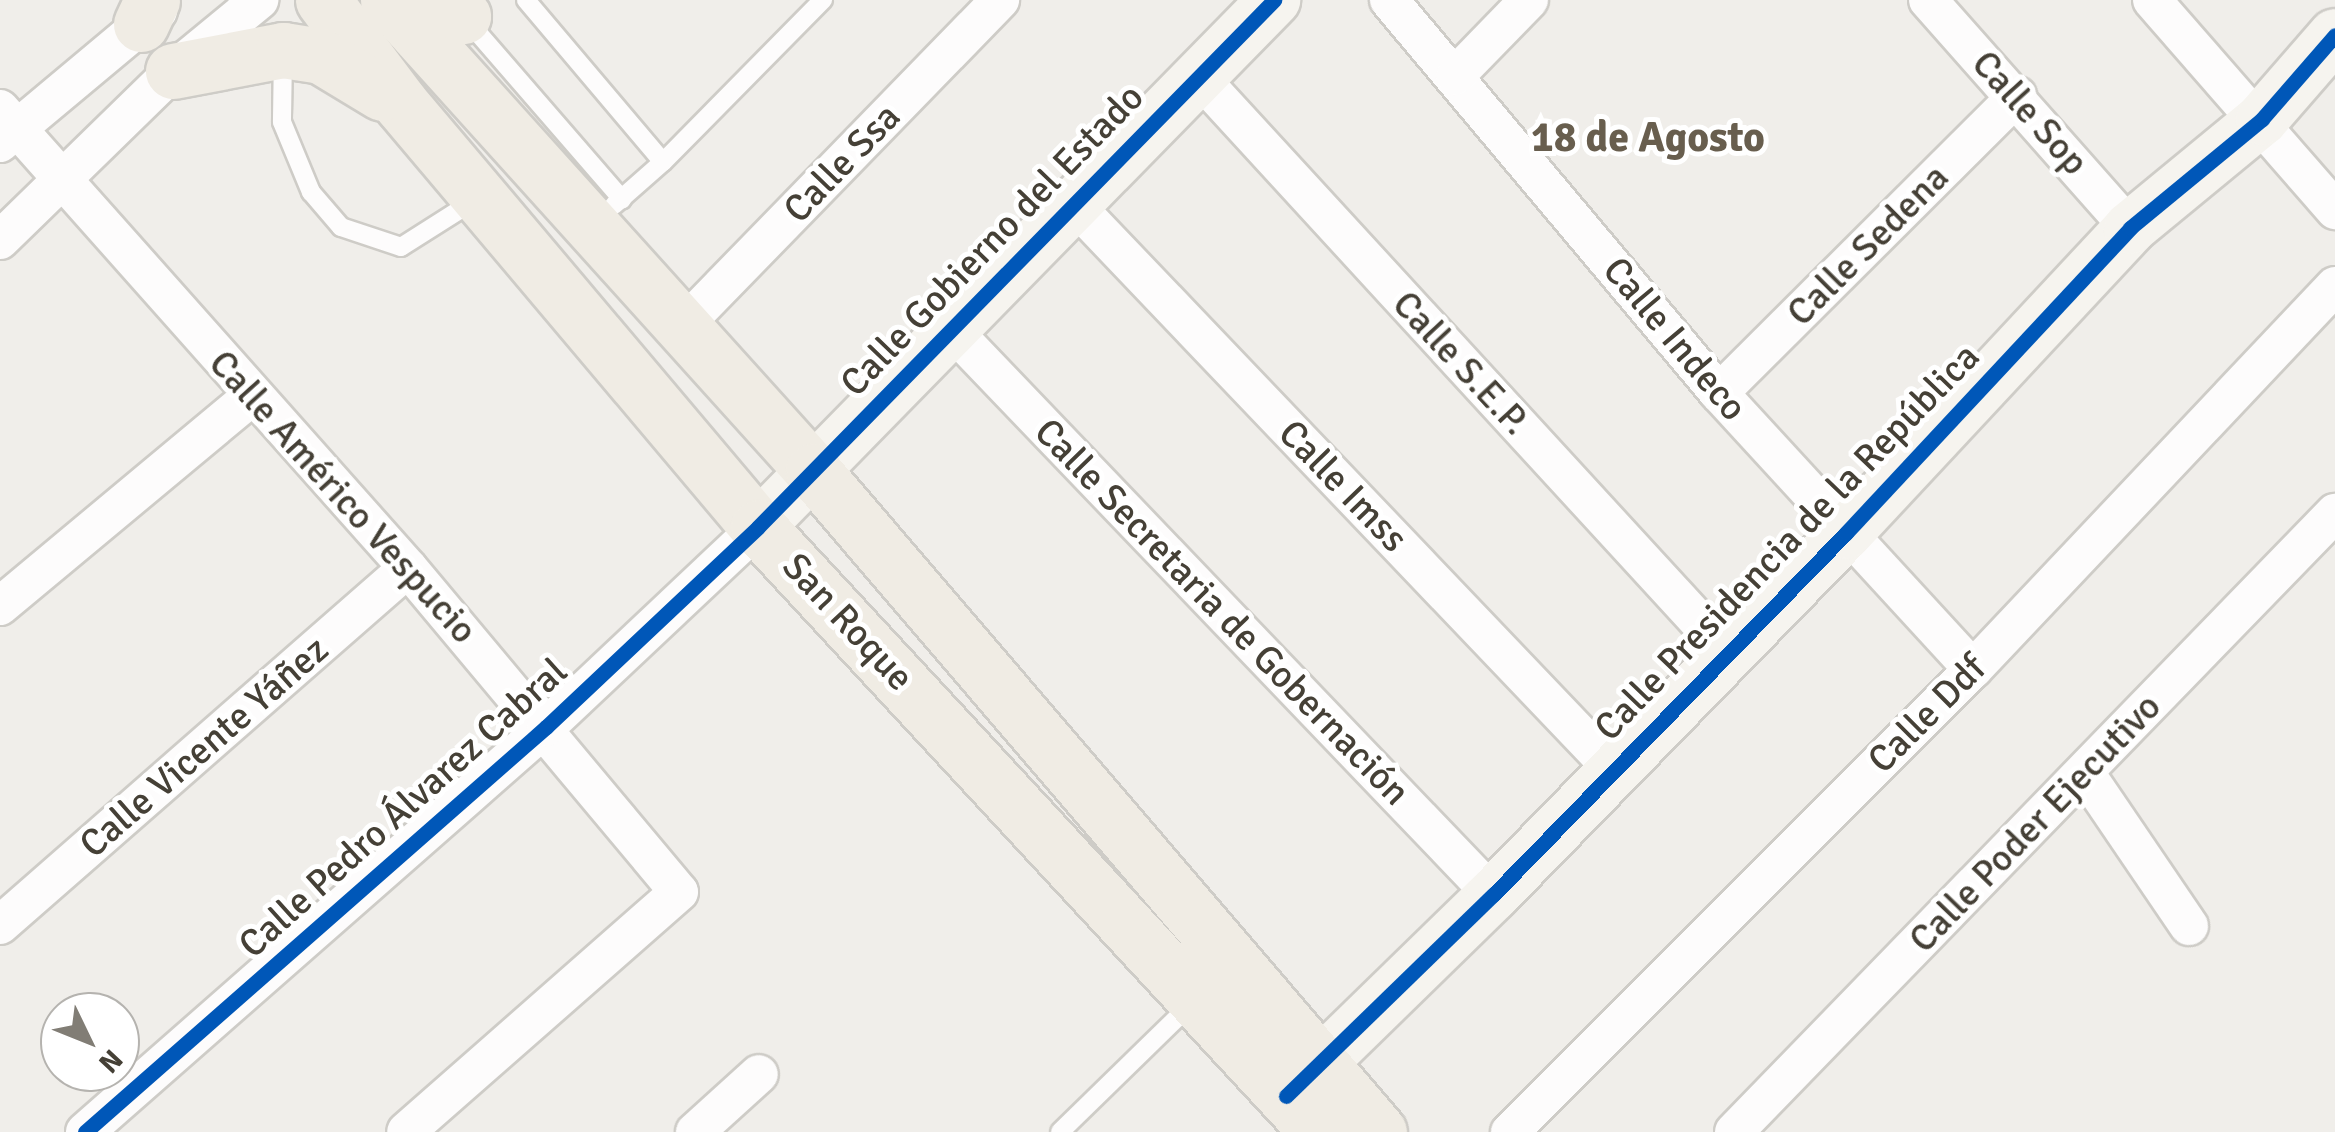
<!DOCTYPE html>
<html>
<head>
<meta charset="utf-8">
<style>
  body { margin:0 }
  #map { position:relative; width:2335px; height:1132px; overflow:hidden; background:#f0eeea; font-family:Signika,sans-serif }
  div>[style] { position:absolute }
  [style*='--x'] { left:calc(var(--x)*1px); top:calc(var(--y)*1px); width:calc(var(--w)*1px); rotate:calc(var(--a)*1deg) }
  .roads { filter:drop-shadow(2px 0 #ceccc7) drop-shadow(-2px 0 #ceccc7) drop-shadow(0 2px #ceccc7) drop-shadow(0 -2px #ceccc7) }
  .lane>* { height:18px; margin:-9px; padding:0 9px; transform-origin:9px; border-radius:9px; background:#fdfcfc }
  .street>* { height:38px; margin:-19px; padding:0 19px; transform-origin:19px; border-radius:19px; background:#fdfcfc }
  .secondary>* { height:52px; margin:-26px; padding:0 26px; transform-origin:26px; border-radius:26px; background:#f6f4ef }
  .primary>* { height:55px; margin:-27.5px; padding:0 27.5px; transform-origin:27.5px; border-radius:27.5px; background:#f0ece4 }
  .cycleway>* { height:15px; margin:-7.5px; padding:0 7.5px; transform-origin:7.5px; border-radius:7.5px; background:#0057b8 }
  span { translate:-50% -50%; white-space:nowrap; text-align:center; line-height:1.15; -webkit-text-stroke:10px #fff; paint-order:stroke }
  .street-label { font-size:38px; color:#454036 }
  .quarter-label { font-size:42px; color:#685e4e; font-weight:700 }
  .north { position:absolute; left:40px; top:992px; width:100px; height:100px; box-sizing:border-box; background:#fff; border:2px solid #b5b3af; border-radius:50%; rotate:133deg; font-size:28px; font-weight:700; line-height:40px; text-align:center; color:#454036 }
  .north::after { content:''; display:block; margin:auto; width:35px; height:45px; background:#817d75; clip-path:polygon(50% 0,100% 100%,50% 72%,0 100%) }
</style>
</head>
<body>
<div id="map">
  <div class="roads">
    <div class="lane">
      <div style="--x:526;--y:0;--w:212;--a:49.8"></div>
      <div style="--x:663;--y:162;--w:228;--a:-45.4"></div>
      <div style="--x:465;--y:18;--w:240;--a:49.1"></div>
      <div style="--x:283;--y:55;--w:67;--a:90.9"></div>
      <div style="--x:282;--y:122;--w:76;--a:67.5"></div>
      <div style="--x:311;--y:192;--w:46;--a:49.4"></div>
      <div style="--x:341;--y:227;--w:63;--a:18.4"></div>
      <div style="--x:401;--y:247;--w:88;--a:-32.4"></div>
      <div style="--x:614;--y:205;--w:65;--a:-41.3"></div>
      <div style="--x:1060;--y:1132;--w:185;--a:-44.3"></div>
    </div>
    <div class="street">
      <div style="--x:1389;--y:0;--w:513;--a:49.98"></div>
      <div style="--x:1719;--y:393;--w:375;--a:47.4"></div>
      <div style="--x:1928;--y:0;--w:305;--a:48.5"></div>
      <div style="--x:2152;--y:0;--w:279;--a:48.9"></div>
      <div style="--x:1198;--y:76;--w:779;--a:47.44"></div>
      <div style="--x:1455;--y:76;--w:106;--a:-45.8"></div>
      <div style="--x:0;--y:109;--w:614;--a:48.37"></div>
      <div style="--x:408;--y:568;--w:422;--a:50.1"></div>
      <div style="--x:679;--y:892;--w:363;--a:138.7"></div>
      <div style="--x:0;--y:143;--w:206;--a:-39.9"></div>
      <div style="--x:1071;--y:201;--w:787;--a:46.34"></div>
      <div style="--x:0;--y:240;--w:242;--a:-44.3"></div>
      <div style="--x:173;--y:71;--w:112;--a:-39.5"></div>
      <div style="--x:683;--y:326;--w:455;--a:-45.8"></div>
      <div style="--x:951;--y:329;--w:784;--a:46.24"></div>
      <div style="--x:1719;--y:393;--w:421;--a:-44.9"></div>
      <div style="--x:0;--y:606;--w:328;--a:-39.8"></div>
      <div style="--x:2085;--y:773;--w:185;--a:55.8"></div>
      <div style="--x:0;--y:925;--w:542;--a:-41.19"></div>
      <div style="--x:85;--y:1132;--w:614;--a:-41.3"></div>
      <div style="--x:546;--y:727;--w:291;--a:-43.3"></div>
      <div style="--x:695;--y:1132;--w:86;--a:-42.2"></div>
      <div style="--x:1510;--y:1132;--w:655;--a:-45"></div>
      <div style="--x:1973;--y:669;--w:527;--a:-46.61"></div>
      <div style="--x:1734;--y:1132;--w:863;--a:-45.85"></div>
    </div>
    <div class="secondary">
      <div style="--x:758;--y:527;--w:738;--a:-45.6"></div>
      <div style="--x:1290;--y:1093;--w:284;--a:-44.3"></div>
      <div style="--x:1493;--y:895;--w:506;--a:-45.72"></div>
      <div style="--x:1846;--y:533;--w:417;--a:-47"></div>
      <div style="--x:2130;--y:228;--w:171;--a:-39.5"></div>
      <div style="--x:2262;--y:119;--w:111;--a:-49"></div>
    </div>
    <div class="primary">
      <div style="--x:323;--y:0;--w:130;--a:53.1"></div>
      <div style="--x:401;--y:104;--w:554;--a:49.84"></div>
      <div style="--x:758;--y:527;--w:824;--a:47.21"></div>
      <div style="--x:388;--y:0;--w:634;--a:47.94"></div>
      <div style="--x:813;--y:471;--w:870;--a:49.43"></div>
      <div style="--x:444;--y:0;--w:25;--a:40"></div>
      <div style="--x:141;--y:24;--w:26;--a:-65"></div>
      <div style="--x:173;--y:71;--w:112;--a:-10.8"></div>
      <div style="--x:283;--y:50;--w:38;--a:9"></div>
      <div style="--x:321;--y:56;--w:71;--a:31.2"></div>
    </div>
  </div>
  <div class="cycleway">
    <div style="--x:1286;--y:1096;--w:289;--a:-44.2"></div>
    <div style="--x:1493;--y:895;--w:506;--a:-45.72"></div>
    <div style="--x:1846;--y:533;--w:417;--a:-47"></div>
    <div style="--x:2130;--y:228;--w:171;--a:-39.5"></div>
    <div style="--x:2262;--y:119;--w:111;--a:-49"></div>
    <div style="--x:85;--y:1132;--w:614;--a:-41.3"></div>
    <div style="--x:546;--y:727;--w:291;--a:-43.3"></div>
    <div style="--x:758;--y:527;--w:738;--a:-45.6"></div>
  </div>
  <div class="street-label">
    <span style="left:2030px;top:113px;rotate:48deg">Calle Sop</span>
    <span style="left:842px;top:163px;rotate:-46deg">Calle Ssa</span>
    <span style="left:992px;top:240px;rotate:-46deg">Calle Gobierno del Estado</span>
    <span style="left:1868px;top:245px;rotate:-45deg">Calle Sedena</span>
    <span style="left:1675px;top:339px;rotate:50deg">Calle Indeco</span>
    <span style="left:1461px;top:363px;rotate:47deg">Calle S.E.P.</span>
    <span style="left:1343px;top:486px;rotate:46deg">Calle Imss</span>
    <span style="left:343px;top:497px;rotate:48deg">Calle Américo Vespucio</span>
    <span style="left:1787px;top:542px;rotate:-46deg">Calle Presidencia de la República</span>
    <span style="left:1222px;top:612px;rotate:46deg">Calle Secretaria de Gobernación</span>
    <span style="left:848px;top:622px;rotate:47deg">San Roque</span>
    <span style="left:1927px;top:714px;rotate:-45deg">Calle Ddf</span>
    <span style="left:204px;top:747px;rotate:-41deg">Calle Vicente Yáñez</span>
    <span style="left:403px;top:808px;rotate:-42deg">Calle Pedro Álvarez Cabral</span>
    <span style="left:2035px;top:823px;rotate:-46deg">Calle Poder Ejecutivo</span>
  </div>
  <div class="quarter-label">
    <span style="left:1648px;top:138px">18 de Agosto</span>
  </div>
  <div class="north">N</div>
</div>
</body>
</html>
